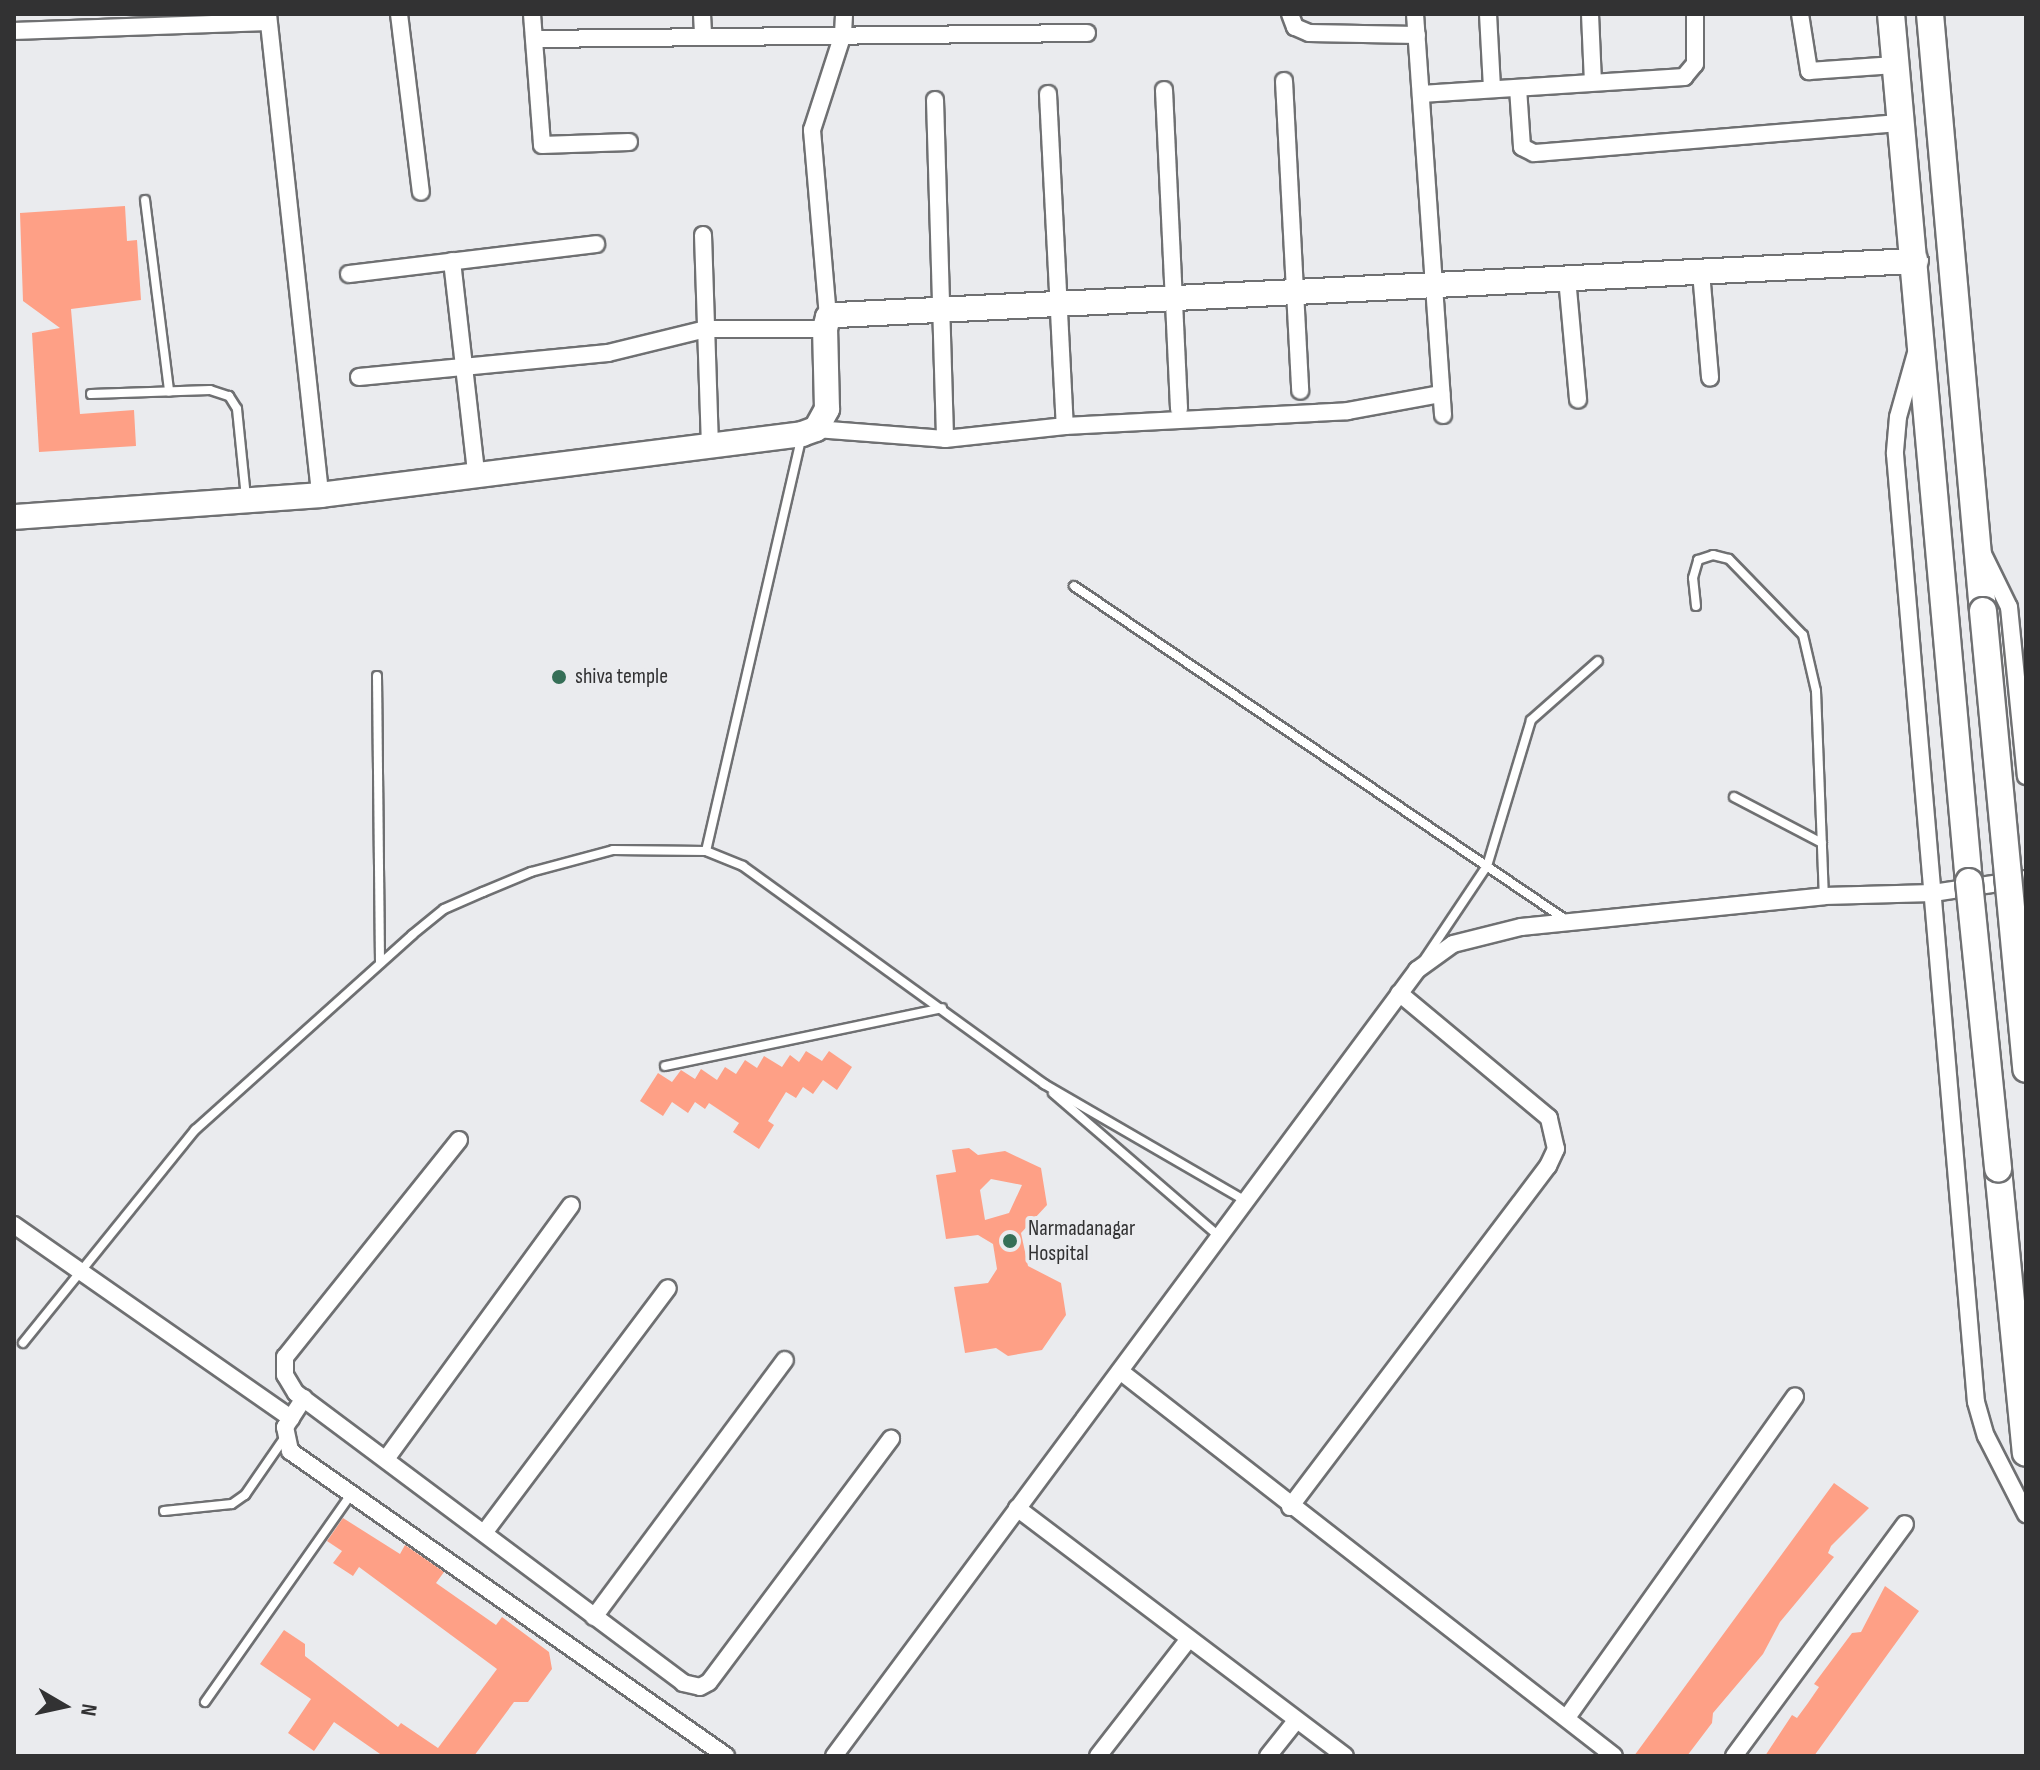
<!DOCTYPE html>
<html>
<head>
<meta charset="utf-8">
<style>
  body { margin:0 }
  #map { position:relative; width:2040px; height:1770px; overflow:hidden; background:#eaebee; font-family:"Sofia Sans Condensed",sans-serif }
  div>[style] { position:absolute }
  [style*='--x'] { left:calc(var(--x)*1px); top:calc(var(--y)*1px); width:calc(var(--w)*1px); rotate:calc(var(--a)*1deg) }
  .building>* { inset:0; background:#fea086 }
  .roads { filter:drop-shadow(2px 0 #6f7072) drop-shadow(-2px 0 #6f7072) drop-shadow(0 2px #6f7072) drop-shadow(0 -2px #6f7072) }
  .service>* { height:8px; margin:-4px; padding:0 4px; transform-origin:4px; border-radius:4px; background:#fff }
  .minor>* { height:16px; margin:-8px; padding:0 8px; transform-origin:8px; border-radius:8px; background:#fff }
  .secondary>* { height:24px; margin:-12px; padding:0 12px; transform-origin:12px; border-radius:12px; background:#fff }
  .primary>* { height:26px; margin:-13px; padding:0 13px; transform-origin:13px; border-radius:13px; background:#fff }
  .bridges { filter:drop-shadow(2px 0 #6f7072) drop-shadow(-2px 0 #6f7072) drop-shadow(0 2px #6f7072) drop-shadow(0 -2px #6f7072) }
  .primary-bridge>* { height:26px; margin:-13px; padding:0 13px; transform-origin:13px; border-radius:13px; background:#fff }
  .dots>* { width:22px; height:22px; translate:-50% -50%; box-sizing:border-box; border:4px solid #eaebee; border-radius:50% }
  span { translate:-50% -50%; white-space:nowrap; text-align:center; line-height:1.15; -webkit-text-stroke:8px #eaebee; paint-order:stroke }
  .poi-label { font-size:22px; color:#323233 }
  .left { translate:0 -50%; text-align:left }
  .frame { position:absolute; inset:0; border:16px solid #323233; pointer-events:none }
  .north { position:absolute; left:24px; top:1666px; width:80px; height:80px; -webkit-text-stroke:6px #eaebee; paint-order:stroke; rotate:99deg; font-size:22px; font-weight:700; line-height:32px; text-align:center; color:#323233 }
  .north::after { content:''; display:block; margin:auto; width:28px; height:36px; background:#323233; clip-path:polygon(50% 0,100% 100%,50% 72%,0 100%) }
</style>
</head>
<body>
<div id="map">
  <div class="building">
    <div style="clip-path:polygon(125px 206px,127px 241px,137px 240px,141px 300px,71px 309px,80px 414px,134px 410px,136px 446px,39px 452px,32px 333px,60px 328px,23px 301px,20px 213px)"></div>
    <div style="clip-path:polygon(806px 1051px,822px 1061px,829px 1051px,852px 1067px,837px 1090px,823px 1080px,813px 1094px,803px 1087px,796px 1098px,786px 1092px,768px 1121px,774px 1125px,759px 1149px,733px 1132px,739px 1123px,709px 1103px,705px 1109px,695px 1102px,688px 1113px,672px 1102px,663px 1116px,640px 1101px,658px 1073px,672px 1082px,681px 1070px,695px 1079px,701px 1069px,717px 1080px,725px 1067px,736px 1074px,745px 1060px,757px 1068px,764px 1056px,782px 1067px,790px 1055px,799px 1062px)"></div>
    <div style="clip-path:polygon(evenodd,969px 1148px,978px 1155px,1005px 1151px,1041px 1168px,1047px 1205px,1021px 1233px,1028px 1266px,1061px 1283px,1066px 1315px,1042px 1350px,1008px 1356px,996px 1348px,965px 1353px,954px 1287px,988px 1283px,997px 1269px,993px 1244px,978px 1235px,946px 1239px,936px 1175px,956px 1172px,952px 1150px,969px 1148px,991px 1179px,1022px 1185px,1009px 1213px,985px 1220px,980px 1190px,991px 1179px)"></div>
    <div style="clip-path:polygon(1834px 1483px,1869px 1508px,1831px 1546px,1828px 1553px,1834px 1557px,1780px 1622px,1763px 1654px,1713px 1713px,1712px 1723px,1687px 1756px,1634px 1756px)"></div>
    <div style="clip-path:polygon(343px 1518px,400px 1554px,405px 1545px,444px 1572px,436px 1583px,496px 1625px,502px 1617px,549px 1652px,552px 1669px,528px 1702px,514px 1702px,474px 1756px,383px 1756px,334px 1722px,314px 1751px,288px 1733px,311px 1699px,260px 1664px,284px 1630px,305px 1644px,305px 1656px,398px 1727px,401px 1723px,438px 1748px,497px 1669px,359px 1567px,353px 1576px,333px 1563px,342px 1551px,327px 1541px)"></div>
    <div style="clip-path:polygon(1885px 1586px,1919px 1611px,1814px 1756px,1765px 1756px,1792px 1715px,1797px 1718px,1808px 1703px,1819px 1687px,1814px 1684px,1852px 1633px,1861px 1632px)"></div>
  </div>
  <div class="roads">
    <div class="service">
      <div style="--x:145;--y:200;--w:193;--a:82.8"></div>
      <div style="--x:91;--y:394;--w:119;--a:-1.9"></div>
      <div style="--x:210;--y:390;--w:20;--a:18"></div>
      <div style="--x:229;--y:396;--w:15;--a:58"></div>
      <div style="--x:237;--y:409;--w:89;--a:84.2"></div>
      <div style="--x:1074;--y:586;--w:595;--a:34.17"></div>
      <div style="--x:1696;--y:606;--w:28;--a:-96"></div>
      <div style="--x:1693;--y:578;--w:19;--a:-74"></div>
      <div style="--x:1698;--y:560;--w:16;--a:-18"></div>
      <div style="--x:1713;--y:555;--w:16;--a:14"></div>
      <div style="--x:1729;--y:559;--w:106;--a:45.8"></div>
      <div style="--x:1803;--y:635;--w:57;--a:76.9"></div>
      <div style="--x:1816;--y:691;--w:205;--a:87.8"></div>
      <div style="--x:377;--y:676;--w:286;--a:89.4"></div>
      <div style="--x:1734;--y:797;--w:99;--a:27.6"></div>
      <div style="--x:706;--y:851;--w:423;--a:-77"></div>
      <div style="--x:1424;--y:960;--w:113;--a:-56.2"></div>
      <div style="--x:1487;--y:866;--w:152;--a:-73.2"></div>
      <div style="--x:1531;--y:720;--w:89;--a:-41.4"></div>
      <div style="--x:665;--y:1066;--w:283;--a:-11.8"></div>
      <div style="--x:1053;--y:1093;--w:221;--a:40.8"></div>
      <div style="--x:23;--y:1343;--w:274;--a:-51.1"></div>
      <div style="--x:195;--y:1130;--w:292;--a:-41.9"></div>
      <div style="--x:412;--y:935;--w:41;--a:-39.1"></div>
      <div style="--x:444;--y:909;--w:43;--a:-23.6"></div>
      <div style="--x:483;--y:892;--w:52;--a:-22.6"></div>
      <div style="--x:531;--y:872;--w:85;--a:-15"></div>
      <div style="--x:613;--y:850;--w:93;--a:0.6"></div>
      <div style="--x:706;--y:851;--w:40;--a:22"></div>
      <div style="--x:743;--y:866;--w:372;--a:35.9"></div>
      <div style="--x:1044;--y:1084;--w:233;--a:30.1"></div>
      <div style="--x:164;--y:1511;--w:68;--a:-5.9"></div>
      <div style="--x:232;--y:1504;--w:16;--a:-35"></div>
      <div style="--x:245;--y:1495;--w:70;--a:-55.4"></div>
      <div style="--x:205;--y:1702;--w:254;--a:-54.9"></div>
    </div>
    <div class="minor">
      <div style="--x:268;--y:14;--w:484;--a:83.8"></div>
      <div style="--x:399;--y:14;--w:179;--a:83"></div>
      <div style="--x:532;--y:14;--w:131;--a:85.6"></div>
      <div style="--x:542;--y:145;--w:87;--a:-2"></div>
      <div style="--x:702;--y:14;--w:22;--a:87"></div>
      <div style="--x:1290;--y:14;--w:14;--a:69"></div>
      <div style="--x:1295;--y:27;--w:15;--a:23"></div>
      <div style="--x:1309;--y:33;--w:108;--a:1.1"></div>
      <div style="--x:1415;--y:14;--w:402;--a:86"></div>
      <div style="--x:1488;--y:14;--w:75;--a:86.9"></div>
      <div style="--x:1590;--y:14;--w:68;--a:87.5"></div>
      <div style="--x:1800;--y:14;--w:58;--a:81"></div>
      <div style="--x:1809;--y:71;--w:86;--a:-4"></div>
      <div style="--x:14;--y:31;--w:254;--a:-2"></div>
      <div style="--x:534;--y:39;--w:553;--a:-0.62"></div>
      <div style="--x:1284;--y:81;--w:310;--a:87"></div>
      <div style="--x:1518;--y:88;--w:59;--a:86.1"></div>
      <div style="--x:1522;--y:147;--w:13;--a:27"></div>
      <div style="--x:1534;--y:153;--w:367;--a:-4.7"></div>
      <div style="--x:1164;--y:90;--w:319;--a:87.3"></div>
      <div style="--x:1048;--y:94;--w:332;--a:87.1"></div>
      <div style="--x:1421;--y:94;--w:264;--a:-3.7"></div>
      <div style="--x:1684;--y:77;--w:17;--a:-50"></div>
      <div style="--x:1695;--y:64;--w:50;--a:-90"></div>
      <div style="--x:935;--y:100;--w:339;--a:88.3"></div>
      <div style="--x:703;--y:235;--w:211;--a:88.1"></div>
      <div style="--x:452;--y:261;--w:212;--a:83.5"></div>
      <div style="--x:1701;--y:272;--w:106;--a:85.1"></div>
      <div style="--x:349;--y:274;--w:249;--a:-6.9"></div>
      <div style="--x:1567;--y:278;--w:122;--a:84.8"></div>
      <div style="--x:828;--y:317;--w:188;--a:-94.9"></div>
      <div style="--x:812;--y:130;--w:101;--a:-72.1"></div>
      <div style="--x:843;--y:34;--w:20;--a:-87"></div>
      <div style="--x:1916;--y:353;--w:66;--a:105.7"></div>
      <div style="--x:1898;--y:417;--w:37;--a:95"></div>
      <div style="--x:1895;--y:454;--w:951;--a:85.12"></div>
      <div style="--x:1976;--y:1402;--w:35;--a:74"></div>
      <div style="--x:1986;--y:1436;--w:88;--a:62.9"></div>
      <div style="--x:359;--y:377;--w:250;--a:-5.5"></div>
      <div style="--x:608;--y:353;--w:101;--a:-13.8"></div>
      <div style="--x:706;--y:329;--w:119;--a:0"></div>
      <div style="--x:816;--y:429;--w:129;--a:4.4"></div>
      <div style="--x:945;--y:439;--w:121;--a:-6.2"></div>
      <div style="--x:1065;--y:426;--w:283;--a:-3"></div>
      <div style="--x:1348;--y:411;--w:95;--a:-10.4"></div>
      <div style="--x:1983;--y:554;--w:59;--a:63.9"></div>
      <div style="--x:2009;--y:607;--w:170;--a:84.3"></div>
      <div style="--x:459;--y:1140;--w:278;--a:128.7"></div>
      <div style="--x:285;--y:1357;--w:18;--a:90"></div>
      <div style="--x:285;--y:1375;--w:21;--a:59"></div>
      <div style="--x:296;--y:1393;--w:484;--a:36.8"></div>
      <div style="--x:683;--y:1683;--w:17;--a:13"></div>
      <div style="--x:700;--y:1687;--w:10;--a:-29"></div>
      <div style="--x:709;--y:1682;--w:304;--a:-53.2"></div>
      <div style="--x:14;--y:1225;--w:338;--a:34.9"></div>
      <div style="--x:1120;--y:1371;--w:626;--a:37.93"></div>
      <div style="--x:304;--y:1398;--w:35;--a:123"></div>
      <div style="--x:285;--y:1427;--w:25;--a:78"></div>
      <div style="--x:290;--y:1451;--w:532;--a:34.97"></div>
      <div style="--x:386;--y:1459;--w:314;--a:-53.9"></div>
      <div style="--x:1290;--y:1507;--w:428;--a:-52.9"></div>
      <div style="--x:1548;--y:1166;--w:19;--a:-65"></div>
      <div style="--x:1556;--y:1149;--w:32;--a:-103"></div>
      <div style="--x:1549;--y:1118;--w:195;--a:-140.2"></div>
      <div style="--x:1017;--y:1508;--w:411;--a:37.1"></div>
      <div style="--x:484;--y:1533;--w:306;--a:-53.1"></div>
      <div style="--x:594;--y:1617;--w:320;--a:-53.4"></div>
      <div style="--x:1568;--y:1716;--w:392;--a:-54.6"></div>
      <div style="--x:834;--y:1756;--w:979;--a:-53.43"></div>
      <div style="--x:1417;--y:970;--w:44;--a:-35.8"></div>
      <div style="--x:1453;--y:944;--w:70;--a:-14"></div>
      <div style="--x:1521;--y:927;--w:305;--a:-5.8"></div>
      <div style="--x:1824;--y:896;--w:109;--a:-1.6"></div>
      <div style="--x:1933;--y:893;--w:94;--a:-8.6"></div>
      <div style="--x:1098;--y:1756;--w:147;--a:-52.2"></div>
      <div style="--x:1268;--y:1756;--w:43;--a:-51.5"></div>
      <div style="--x:1734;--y:1756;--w:288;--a:-53.6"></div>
    </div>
    <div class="secondary">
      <div style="--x:14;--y:517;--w:307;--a:-4.1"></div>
      <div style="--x:320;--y:495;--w:486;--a:-7.2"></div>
      <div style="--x:802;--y:434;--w:15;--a:-20"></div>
      <div style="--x:816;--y:429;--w:23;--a:-61"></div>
      <div style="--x:827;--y:409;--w:80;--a:-91.4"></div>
      <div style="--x:825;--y:329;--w:12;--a:-76"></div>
      <div style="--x:828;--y:317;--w:9;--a:-13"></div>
      <div style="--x:837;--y:315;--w:1080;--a:-2.87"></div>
    </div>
    <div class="primary">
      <div style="--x:1891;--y:14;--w:871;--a:84.87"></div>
      <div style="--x:1930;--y:14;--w:599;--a:84.93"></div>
      <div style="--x:1998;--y:1169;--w:285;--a:84.4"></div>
    </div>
  </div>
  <div class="bridges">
    <div class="primary-bridge">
      <div style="--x:1983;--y:611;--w:460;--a:84.6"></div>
      <div style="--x:1969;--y:882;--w:288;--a:84.2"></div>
    </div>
  </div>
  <div class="dots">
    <div style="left:559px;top:677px;background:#366f57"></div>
    <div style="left:1010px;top:1241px;background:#366f57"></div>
  </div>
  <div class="poi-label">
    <span class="left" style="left:575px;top:677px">shiva temple</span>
    <span class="left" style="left:1028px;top:1241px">Narmadanagar<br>Hospital</span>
  </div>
  <div class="frame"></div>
  <div class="north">N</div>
</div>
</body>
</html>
